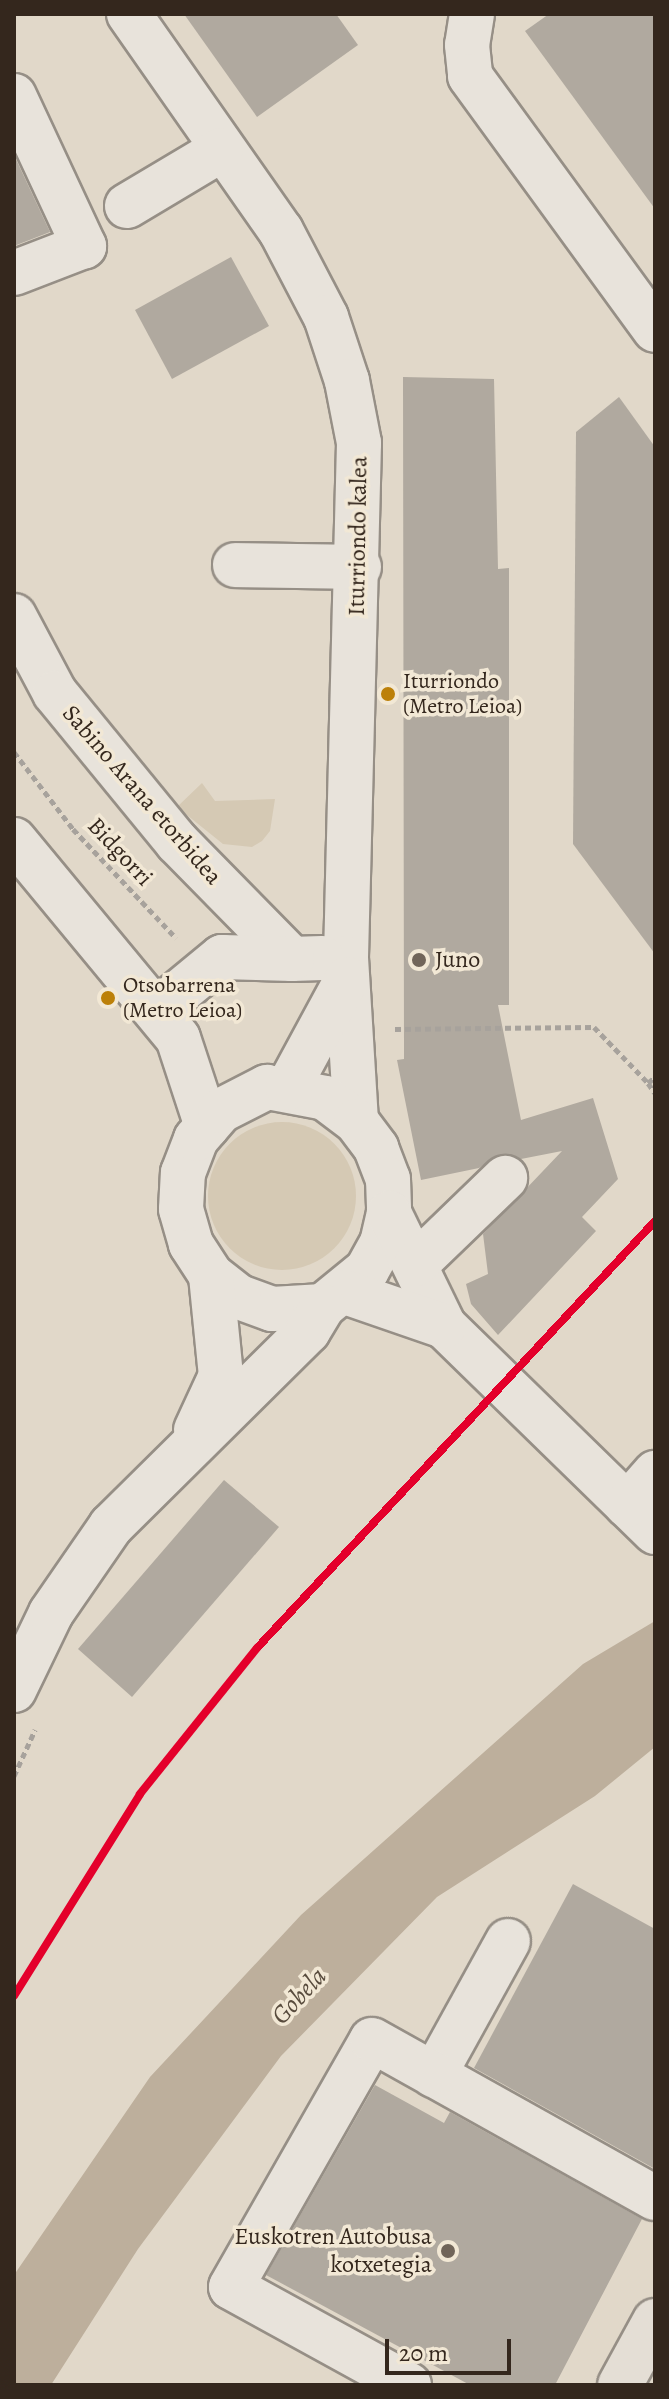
<!DOCTYPE html>
<html>
<head>
<meta charset="utf-8">
<style>
  body { margin:0 }
  #map { position:relative; width:669px; height:2399px; overflow:hidden; background:#e1d8c9; font-family:Alegreya,serif }
  div>[style] { position:absolute }
  [style*='--x'] { left:calc(var(--x)*1px); top:calc(var(--y)*1px); width:calc(var(--w)*1px); rotate:calc(var(--a)*1deg) }
  .green>* { inset:0; background:#d5c9b4 }
  .round { border-radius:50% }
  .water>* { inset:0; background:#bdaf9c }
  .building>* { inset:0; background:#b0a99f }
  .path>* { height:5px; margin-top:-2.5px; transform-origin:0; background:repeating-linear-gradient(90deg,#a7a29c 0 6px,transparent 0 10px) }
  .roads { filter:drop-shadow(2px 0 #968f86) drop-shadow(-2px 0 #968f86) drop-shadow(0 2px #968f86) drop-shadow(0 -2px #968f86) }
  .minor>* { height:44px; margin:-22px; padding:0 22px; transform-origin:22px; border-radius:22px; background:#e8e3db }
  .major>* { height:44px; margin:-22px; padding:0 22px; transform-origin:22px; border-radius:22px; background:#e4ded5 }
  .metro-1>* { height:8px; margin:-4px; padding:0 4px; transform-origin:4px; border-radius:4px; background:#e4002b }
  .dots>* { width:22px; height:22px; translate:-50% -50%; box-sizing:border-box; border:4px solid #f2e8d5; border-radius:50% }
  span { translate:-50% -50%; white-space:nowrap; text-align:center; line-height:1.15; -webkit-text-stroke:7px #f2e8d5; paint-order:stroke }
  .bus-label { font-size:22px; color:#34271d }
  .left { translate:0 -50%; text-align:left }
  .street-label { font-size:24px; color:#34271d }
  .poi-label { font-size:24px; color:#34271d }
  .right { translate:-100% -50%; text-align:right }
  .water-label { font-size:26px; color:#584b3d; font-style:italic }
  .frame { position:absolute; inset:0; border:16px solid #34271d; pointer-events:none }
  .scale { position:absolute; left:385px; top:2339px; width:126px; height:36px; box-sizing:border-box; border:4px solid #34271d; border-top:0; padding-left:10px; font-size:24px; line-height:28px; white-space:nowrap; color:#34271d; -webkit-text-stroke:6px #f2e8d5; paint-order:stroke }
</style>
</head>
<body>
<div id="map">
  <div class="green">
    <div style="clip-path:polygon(202px 783px,215px 801px,275px 799px,270px 831px,262px 841px,252px 847px,223px 844px,177px 807px)"></div>
    <div class="round" style="left:208px;top:1122px;width:148px;height:148px"></div>
  </div>
  <div class="water">
    <div style="clip-path:polygon(655px 1621px,655px 1747px,595px 1796px,437px 1897px,281px 2056px,138px 2249px,51px 2385px,14px 2385px,14px 2275px,150px 2077px,301px 1915px,583px 1664px)"></div>
  </div>
  <div class="building">
    <div style="clip-path:polygon(184px 14px,336px 14px,358px 45px,257px 117px)"></div>
    <div style="clip-path:polygon(549px 14px,655px 14px,655px 209px,525px 31px)"></div>
    <div style="clip-path:polygon(14px 155px,50px 232px,14px 246px)"></div>
    <div style="clip-path:polygon(231px 257px,269px 326px,172px 379px,135px 310px)"></div>
    <div style="clip-path:polygon(403px 377px,494px 379px,498px 569px,509px 568px,509px 1005px,498px 1005px,521px 1120px,593px 1098px,618px 1179px,582px 1217px,596px 1231px,498px 1335px,471px 1304px,466px 1284px,488px 1274px,483px 1234px,562px 1151px,521px 1159px,500px 1154px,479px 1168px,421px 1180px,397px 1060px,404px 1059px)"></div>
    <div style="clip-path:polygon(619px 397px,655px 447px,655px 954px,573px 844px,576px 432px)"></div>
    <div style="clip-path:polygon(224px 1480px,279px 1527px,132px 1697px,78px 1649px)"></div>
    <div style="clip-path:polygon(573px 1884px,655px 1929px,655px 2169px,474px 2068px)"></div>
    <div style="clip-path:polygon(375px 2085px,444px 2123px,450px 2112px,642px 2219px,555px 2385px,470px 2385px,266px 2275px)"></div>
  </div>
  <div class="path">
    <div style="--x:14;--y:752;--w:97;--a:52.5"></div>
    <div style="--x:73;--y:829;--w:150;--a:46.6"></div>
    <div style="--x:395;--y:1029;--w:199;--a:-0.6"></div>
    <div style="--x:594;--y:1027;--w:78;--a:46"></div>
    <div style="--x:648;--y:1083;--w:9;--a:-41"></div>
    <div style="--x:648;--y:1083;--w:12;--a:55"></div>
    <div style="--x:14;--y:1776;--w:51;--a:-65.5"></div>
  </div>
  <div class="roads">
    <div class="minor">
      <div style="--x:129;--y:14;--w:265;--a:55"></div>
      <div style="--x:281;--y:231;--w:97;--a:62.4"></div>
      <div style="--x:326;--y:317;--w:67;--a:71.8"></div>
      <div style="--x:347;--y:381;--w:63;--a:79"></div>
      <div style="--x:359;--y:443;--w:515;--a:91.45"></div>
      <div style="--x:346;--y:958;--w:163;--a:86.5"></div>
      <div style="--x:472;--y:14;--w:31;--a:99"></div>
      <div style="--x:467;--y:45;--w:31;--a:84"></div>
      <div style="--x:470;--y:76;--w:314;--a:53.9"></div>
      <div style="--x:14;--y:96;--w:166;--a:65"></div>
      <div style="--x:84;--y:246;--w:75;--a:158.9"></div>
      <div style="--x:127;--y:206;--w:109;--a:-30.8"></div>
      <div style="--x:235;--y:565;--w:124;--a:0.9"></div>
      <div style="--x:14;--y:616;--w:87;--a:62"></div>
      <div style="--x:55;--y:693;--w:193;--a:50.7"></div>
      <div style="--x:177;--y:842;--w:164;--a:45.5"></div>
      <div style="--x:292;--y:959;--w:30;--a:-2"></div>
      <div style="--x:14;--y:840;--w:257;--a:50.4"></div>
      <div style="--x:178;--y:1038;--w:93;--a:71.8"></div>
      <div style="--x:171;--y:999;--w:66;--a:-39.5"></div>
      <div style="--x:222;--y:957;--w:70;--a:1.6"></div>
      <div style="--x:267;--y:1087;--w:59;--a:10.7"></div>
      <div style="--x:325;--y:1098;--w:39;--a:37"></div>
      <div style="--x:356;--y:1121;--w:34;--a:53"></div>
      <div style="--x:376;--y:1148;--w:33;--a:69"></div>
      <div style="--x:388;--y:1179;--w:34;--a:88"></div>
      <div style="--x:389;--y:1213;--w:31;--a:103"></div>
      <div style="--x:382;--y:1243;--w:31;--a:119"></div>
      <div style="--x:367;--y:1270;--w:57;--a:140.7"></div>
      <div style="--x:323;--y:1306;--w:51;--a:176.6"></div>
      <div style="--x:272;--y:1309;--w:35;--a:-160"></div>
      <div style="--x:239;--y:1297;--w:36;--a:-142"></div>
      <div style="--x:211;--y:1275;--w:37;--a:-123"></div>
      <div style="--x:191;--y:1244;--w:36;--a:-106"></div>
      <div style="--x:181;--y:1209;--w:36;--a:-87"></div>
      <div style="--x:183;--y:1173;--w:36;--a:-69"></div>
      <div style="--x:196;--y:1139;--w:37;--a:-49"></div>
      <div style="--x:220;--y:1111;--w:53;--a:-27.1"></div>
      <div style="--x:288;--y:1088;--w:124;--a:-61.6"></div>
      <div style="--x:389;--y:1213;--w:126;--a:64"></div>
      <div style="--x:444;--y:1326;--w:295;--a:44.3"></div>
      <div style="--x:416;--y:1264;--w:124;--a:-44"></div>
      <div style="--x:345;--y:1292;--w:105;--a:19"></div>
      <div style="--x:196;--y:1430;--w:60;--a:-65.2"></div>
      <div style="--x:221;--y:1376;--w:101;--a:-95.7"></div>
      <div style="--x:627;--y:1505;--w:43;--a:-48.8"></div>
      <div style="--x:14;--y:1690;--w:85;--a:-64.3"></div>
      <div style="--x:51;--y:1613;--w:106;--a:-55.4"></div>
      <div style="--x:111;--y:1526;--w:277;--a:-44.7"></div>
      <div style="--x:308;--y:1331;--w:29;--a:-59"></div>
      <div style="--x:434;--y:2075;--w:153;--a:-61.1"></div>
      <div style="--x:409;--y:2385;--w:203;--a:-151.2"></div>
      <div style="--x:231;--y:2287;--w:284;--a:-60.3"></div>
      <div style="--x:372;--y:2040;--w:324;--a:29.2"></div>
    </div>
    <div class="major">
      <div style="--x:620;--y:2385;--w:73;--a:-61.3"></div>
    </div>
  </div>
  <div class="metro-1">
    <div style="--x:14;--y:1996;--w:238;--a:-58"></div>
    <div style="--x:140;--y:1794;--w:187;--a:-51.3"></div>
    <div style="--x:257;--y:1648;--w:584;--a:-47.01"></div>
  </div>
  <div class="dots">
    <div style="left:388px;top:694px;background:#bc8009"></div>
    <div style="left:419px;top:960px;background:#716559"></div>
    <div style="left:108px;top:998px;background:#bc8009"></div>
    <div style="left:448px;top:2251px;background:#716559"></div>
  </div>
  <div class="bus-label">
    <span class="left" style="left:403px;top:694px">Iturriondo<br>(Metro Leioa)</span>
    <span class="left" style="left:123px;top:998px">Otsobarrena<br>(Metro Leioa)</span>
  </div>
  <div class="street-label">
    <span style="left:358px;top:536px;rotate:-89deg">Iturriondo kalea</span>
    <span style="left:142px;top:795px;rotate:49deg">Sabino Arana etorbidea</span>
    <span style="left:120px;top:852px;rotate:47deg">Bidgorri</span>
  </div>
  <div class="poi-label">
    <span class="left" style="left:435px;top:960px">Juno</span>
    <span class="right" style="left:432px;top:2251px">Euskotren Autobusa<br>kotxetegia</span>
  </div>
  <div class="water-label">
    <span style="left:299px;top:1996px;rotate:-47deg">Gobela</span>
  </div>
  <div class="frame"></div>
  <div class="scale">20 m</div>
</div>
</body>
</html>
